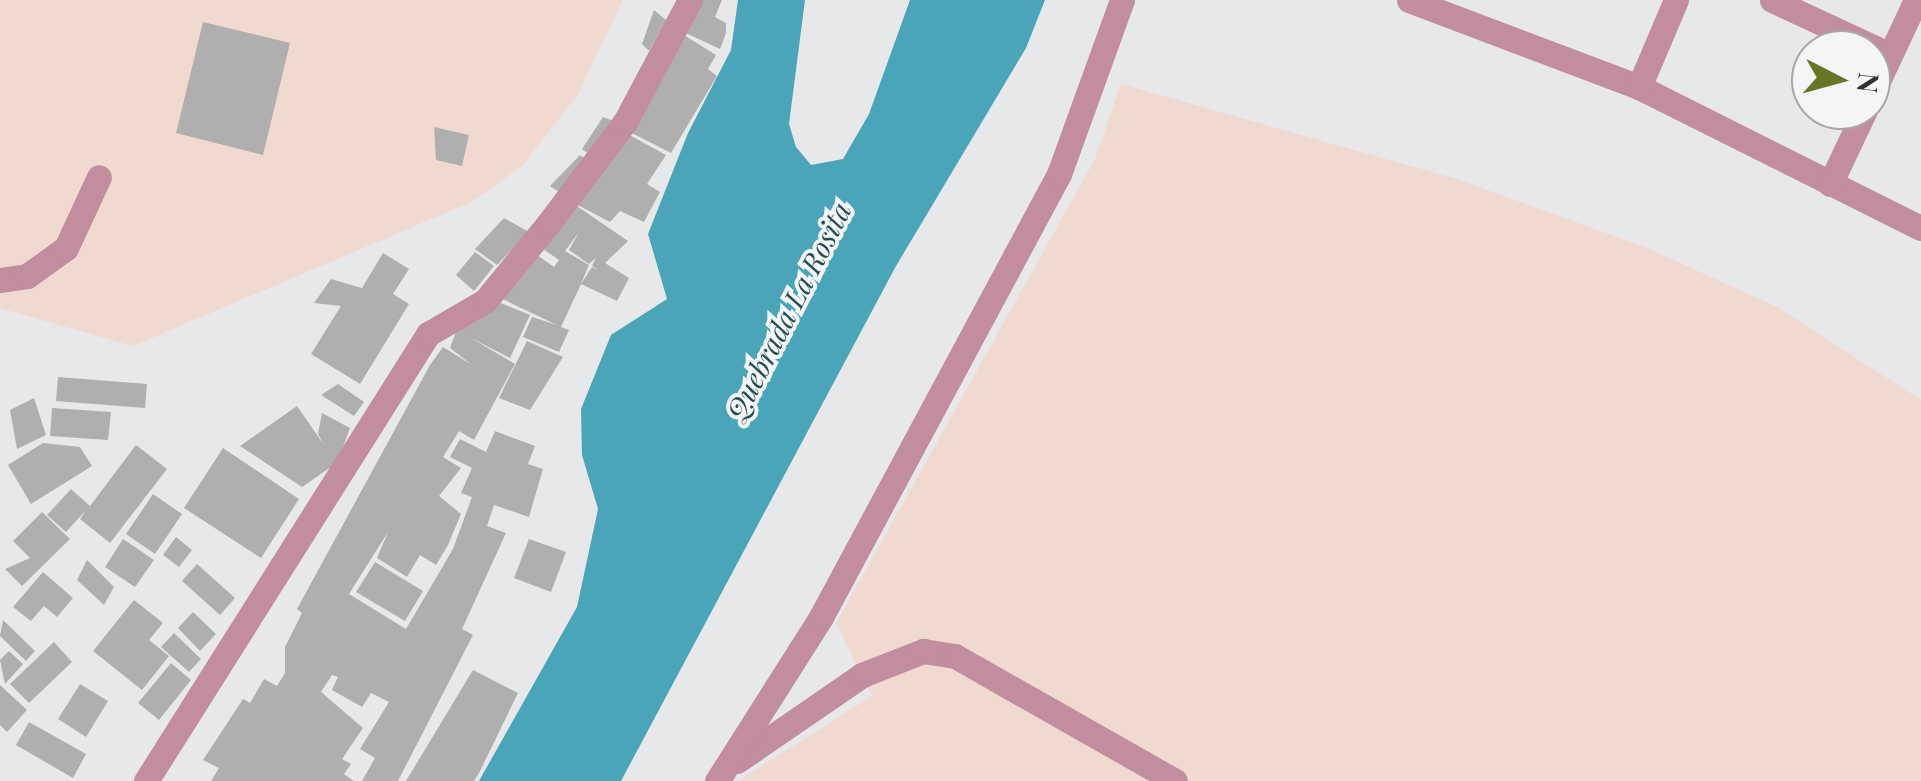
<!DOCTYPE html>
<html>
<head>
<meta charset="utf-8">
<style>
  body { margin:0 }
  #map { position:relative; width:1921px; height:781px; overflow:hidden; background:#e7e8e9; font-family:"Playfair Display",serif }
  div>[style] { position:absolute }
  [style*='--x'] { left:calc(var(--x)*1px); top:calc(var(--y)*1px); width:calc(var(--w)*1px); rotate:calc(var(--a)*1deg) }
  .industrial>* { inset:0; background:#f0d9ce }
  .water>* { inset:0; background:#49a5b7 }
  .building>* { inset:0; background:#b0afb0 }
  .minor>* { height:25px; margin:-12.5px; padding:0 12.5px; transform-origin:12.5px; border-radius:12.5px; background:#c18d9f }
  span { translate:-50% -50%; white-space:nowrap; text-align:center; line-height:1.15; -webkit-text-stroke:8px #f4f5f7; paint-order:stroke }
  .water-label { font-size:28px; color:#234d55; font-style:italic }
  .north { position:absolute; left:1791px; top:30px; width:100px; height:100px; box-sizing:border-box; background:#f4f5f7; border:2px solid #a6a7a8; border-radius:50%; rotate:96deg; font-size:28px; font-weight:700; line-height:40px; text-align:center; color:#313131 }
  .north::after { content:''; display:block; margin:auto; width:35px; height:45px; background:#657624; clip-path:polygon(50% 0,100% 100%,50% 72%,0 100%) }
</style>
</head>
<body>
<div id="map">
  <div class="industrial">
    <div style="clip-path:polygon(0 0,623px 0,578px 94px,522px 166px,471px 202px,133px 346px,0 308px)"></div>
    <div style="clip-path:polygon(1121px 84px,1457px 179px,1647px 248px,1777px 307px,1921px 400px,1921px 781px,738px 781px,872px 696px,836px 623px,1095px 159px)"></div>
  </div>
  <div class="water">
    <div style="clip-path:polygon(738px 0,805px 0,789px 124px,796px 147px,811px 165px,843px 159px,869px 114px,910px 0,1045px 0,1026px 48px,896px 266px,621px 781px,479px 781px,577px 607px,598px 509px,582px 455px,581px 409px,611px 335px,667px 299px,648px 234px,688px 133px,731px 50px)"></div>
  </div>
  <div class="building">
    <div style="clip-path:polygon(692px 0,722px 0,715px 17px,726px 23px,726px 33px,720px 49px,677px 29px)"></div>
    <div style="clip-path:polygon(654px 10px,666px 20px,649px 51px,642px 44px)"></div>
    <div style="clip-path:polygon(203px 22px,290px 43px,263px 155px,176px 133px)"></div>
    <div style="clip-path:polygon(676px 30px,716px 55px,708px 69px,717px 76px,671px 153px,624px 129px)"></div>
    <div style="clip-path:polygon(603px 117px,616px 122px,591px 156px,582px 149px)"></div>
    <div style="clip-path:polygon(434px 127px,469px 135px,462px 166px,436px 160px)"></div>
    <div style="clip-path:polygon(evenodd,624px 132px,666px 155px,647px 184px,616px 165px,660px 192px,644px 222px,620px 211px,610px 222px,568px 200px,628px 241px,605px 263px,629px 278px,617px 301px,581px 284px,561px 327px,569px 330px,559px 352px,523px 337px,532px 317px,557px 325px,494px 295px,530px 250px,554px 267px,559px 260px,536px 244px,568px 200px,603px 157px,607px 159px,624px 132px,579px 232px,569px 250px,589px 264px,596px 258px,592px 266px,598px 270px,592px 267px,581px 284px,589px 265px,565px 251px,579px 232px)"></div>
    <div style="clip-path:polygon(580px 155px,590px 162px,565px 196px,550px 186px)"></div>
    <div style="clip-path:polygon(504px 218px,529px 232px,497px 265px,475px 249px)"></div>
    <div style="clip-path:polygon(475px 252px,494px 266px,474px 291px,456px 275px)"></div>
    <div style="clip-path:polygon(383px 253px,409px 269px,393px 294px,409px 304px,360px 384px,311px 354px,341px 306px,314px 303px,331px 279px,362px 288px)"></div>
    <div style="clip-path:polygon(491px 299px,530px 315px,510px 358px,471px 338px,515px 364px,474px 440px,459px 431px,443px 457px,461px 468px,439px 496px,461px 514px,448px 545px,436px 565px,420px 555px,407px 577px,377px 558px,388px 532px,349px 594px,406px 629px,453px 549px,472px 497px,461px 493px,472px 468px,450px 457px,460px 439px,486px 452px,495px 431px,535px 446px,528px 464px,543px 469px,529px 517px,494px 505px,487px 526px,506px 533px,462px 629px,473px 635px,398px 781px,362px 781px,375px 758px,360px 749px,389px 702px,371px 693px,362px 707px,332px 690px,338px 677px,332px 675px,321px 692px,363px 728px,342px 759px,351px 764px,344px 774px,354px 781px,211px 781px,219px 768px,203px 760px,243px 699px,250px 703px,264px 679px,277px 686px,285px 673px,285px 647px,302px 613px,297px 609px,430px 365px,443px 347px,472px 365px,450px 348px,457px 329px)"></div>
    <div style="clip-path:polygon(527px 341px,563px 357px,530px 410px,499px 398px)"></div>
    <div style="clip-path:polygon(58px 377px,147px 384px,145px 408px,56px 401px)"></div>
    <div style="clip-path:polygon(338px 384px,364px 402px,354px 416px,321px 395px)"></div>
    <div style="clip-path:polygon(34px 398px,46px 435px,17px 449px,10px 410px)"></div>
    <div style="clip-path:polygon(297px 406px,324px 445px,318px 434px,322px 413px,350px 428px,337px 463px,302px 487px,240px 446px)"></div>
    <div style="clip-path:polygon(52px 408px,111px 412px,108px 440px,50px 436px)"></div>
    <div style="clip-path:polygon(43px 443px,80px 447px,92px 466px,31px 504px,8px 465px)"></div>
    <div style="clip-path:polygon(136px 445px,167px 469px,110px 543px,80px 519px,86px 510px,66px 532px,47px 515px,71px 489px,90px 506px)"></div>
    <div style="clip-path:polygon(223px 448px,299px 499px,261px 558px,184px 508px)"></div>
    <div style="clip-path:polygon(153px 494px,182px 514px,155px 554px,126px 534px)"></div>
    <div style="clip-path:polygon(42px 512px,70px 539px,22px 586px,5px 569px,30px 558px,13px 541px)"></div>
    <div style="clip-path:polygon(176px 537px,192px 550px,179px 567px,163px 555px)"></div>
    <div style="clip-path:polygon(123px 539px,154px 560px,135px 587px,105px 567px)"></div>
    <div style="clip-path:polygon(529px 539px,566px 552px,551px 592px,514px 578px)"></div>
    <div style="clip-path:polygon(87px 560px,114px 587px,104px 605px,77px 580px)"></div>
    <div style="clip-path:polygon(375px 562px,423px 591px,405px 621px,356px 592px)"></div>
    <div style="clip-path:polygon(197px 564px,235px 598px,220px 615px,182px 581px)"></div>
    <div style="clip-path:polygon(43px 572px,73px 598px,57px 617px,44px 606px,31px 621px,13px 607px)"></div>
    <div style="clip-path:polygon(134px 600px,163px 623px,149px 640px,169px 656px,142px 690px,93px 651px)"></div>
    <div style="clip-path:polygon(193px 612px,216px 634px,200px 651px,178px 628px)"></div>
    <div style="clip-path:polygon(3px 620px,35px 651px,26px 661px,0 636px)"></div>
    <div style="clip-path:polygon(174px 633px,201px 659px,189px 672px,161px 647px)"></div>
    <div style="clip-path:polygon(54px 642px,72px 662px,29px 703px,10px 684px)"></div>
    <div style="clip-path:polygon(9px 651px,23px 664px,5px 684px,0 660px)"></div>
    <div style="clip-path:polygon(171px 663px,191px 680px,159px 720px,138px 703px)"></div>
    <div style="clip-path:polygon(473px 670px,518px 693px,479px 773px,474px 781px,406px 781px)"></div>
    <div style="clip-path:polygon(80px 684px,108px 701px,86px 737px,58px 719px)"></div>
    <div style="clip-path:polygon(0 685px,27px 710px,7px 732px,0 725px)"></div>
    <div style="clip-path:polygon(29px 722px,86px 754px,73px 778px,16px 745px)"></div>
  </div>
  <div class="minor">
    <div style="--x:1409;--y:0;--w:246;--a:20.7"></div>
    <div style="--x:1639;--y:87;--w:315;--a:26.6"></div>
    <div style="--x:1772;--y:0;--w:130;--a:25"></div>
    <div style="--x:1639;--y:87;--w:95;--a:-67"></div>
    <div style="--x:1871;--y:96;--w:106;--a:-64.9"></div>
    <div style="--x:1830;--y:184;--w:82;--a:-64.7"></div>
    <div style="--x:0;--y:280;--w:27;--a:-8"></div>
    <div style="--x:27;--y:276;--w:48;--a:-35.7"></div>
    <div style="--x:66;--y:248;--w:78;--a:-65.1"></div>
    <div style="--x:737;--y:761;--w:152;--a:-34.5"></div>
    <div style="--x:862;--y:675;--w:66;--a:-21.5"></div>
    <div style="--x:923;--y:651;--w:32;--a:9"></div>
    <div style="--x:955;--y:656;--w:253;--a:29.6"></div>
    <div style="--x:146;--y:781;--w:529;--a:-57.75"></div>
    <div style="--x:428;--y:334;--w:66;--a:-30.1"></div>
    <div style="--x:485;--y:301;--w:99;--a:-50.7"></div>
    <div style="--x:548;--y:224;--w:128;--a:-53"></div>
    <div style="--x:625;--y:122;--w:138;--a:-62"></div>
    <div style="--x:717;--y:781;--w:194;--a:-57.6"></div>
    <div style="--x:821;--y:617;--w:503;--a:-61.75"></div>
    <div style="--x:1059;--y:174;--w:185;--a:-70.1"></div>
  </div>
  <div class="water-label">
    <span style="left:788px;top:311px;rotate:-63deg">Quebrada La Rosita</span>
  </div>
  <div class="north">N</div>
</div>
</body>
</html>
